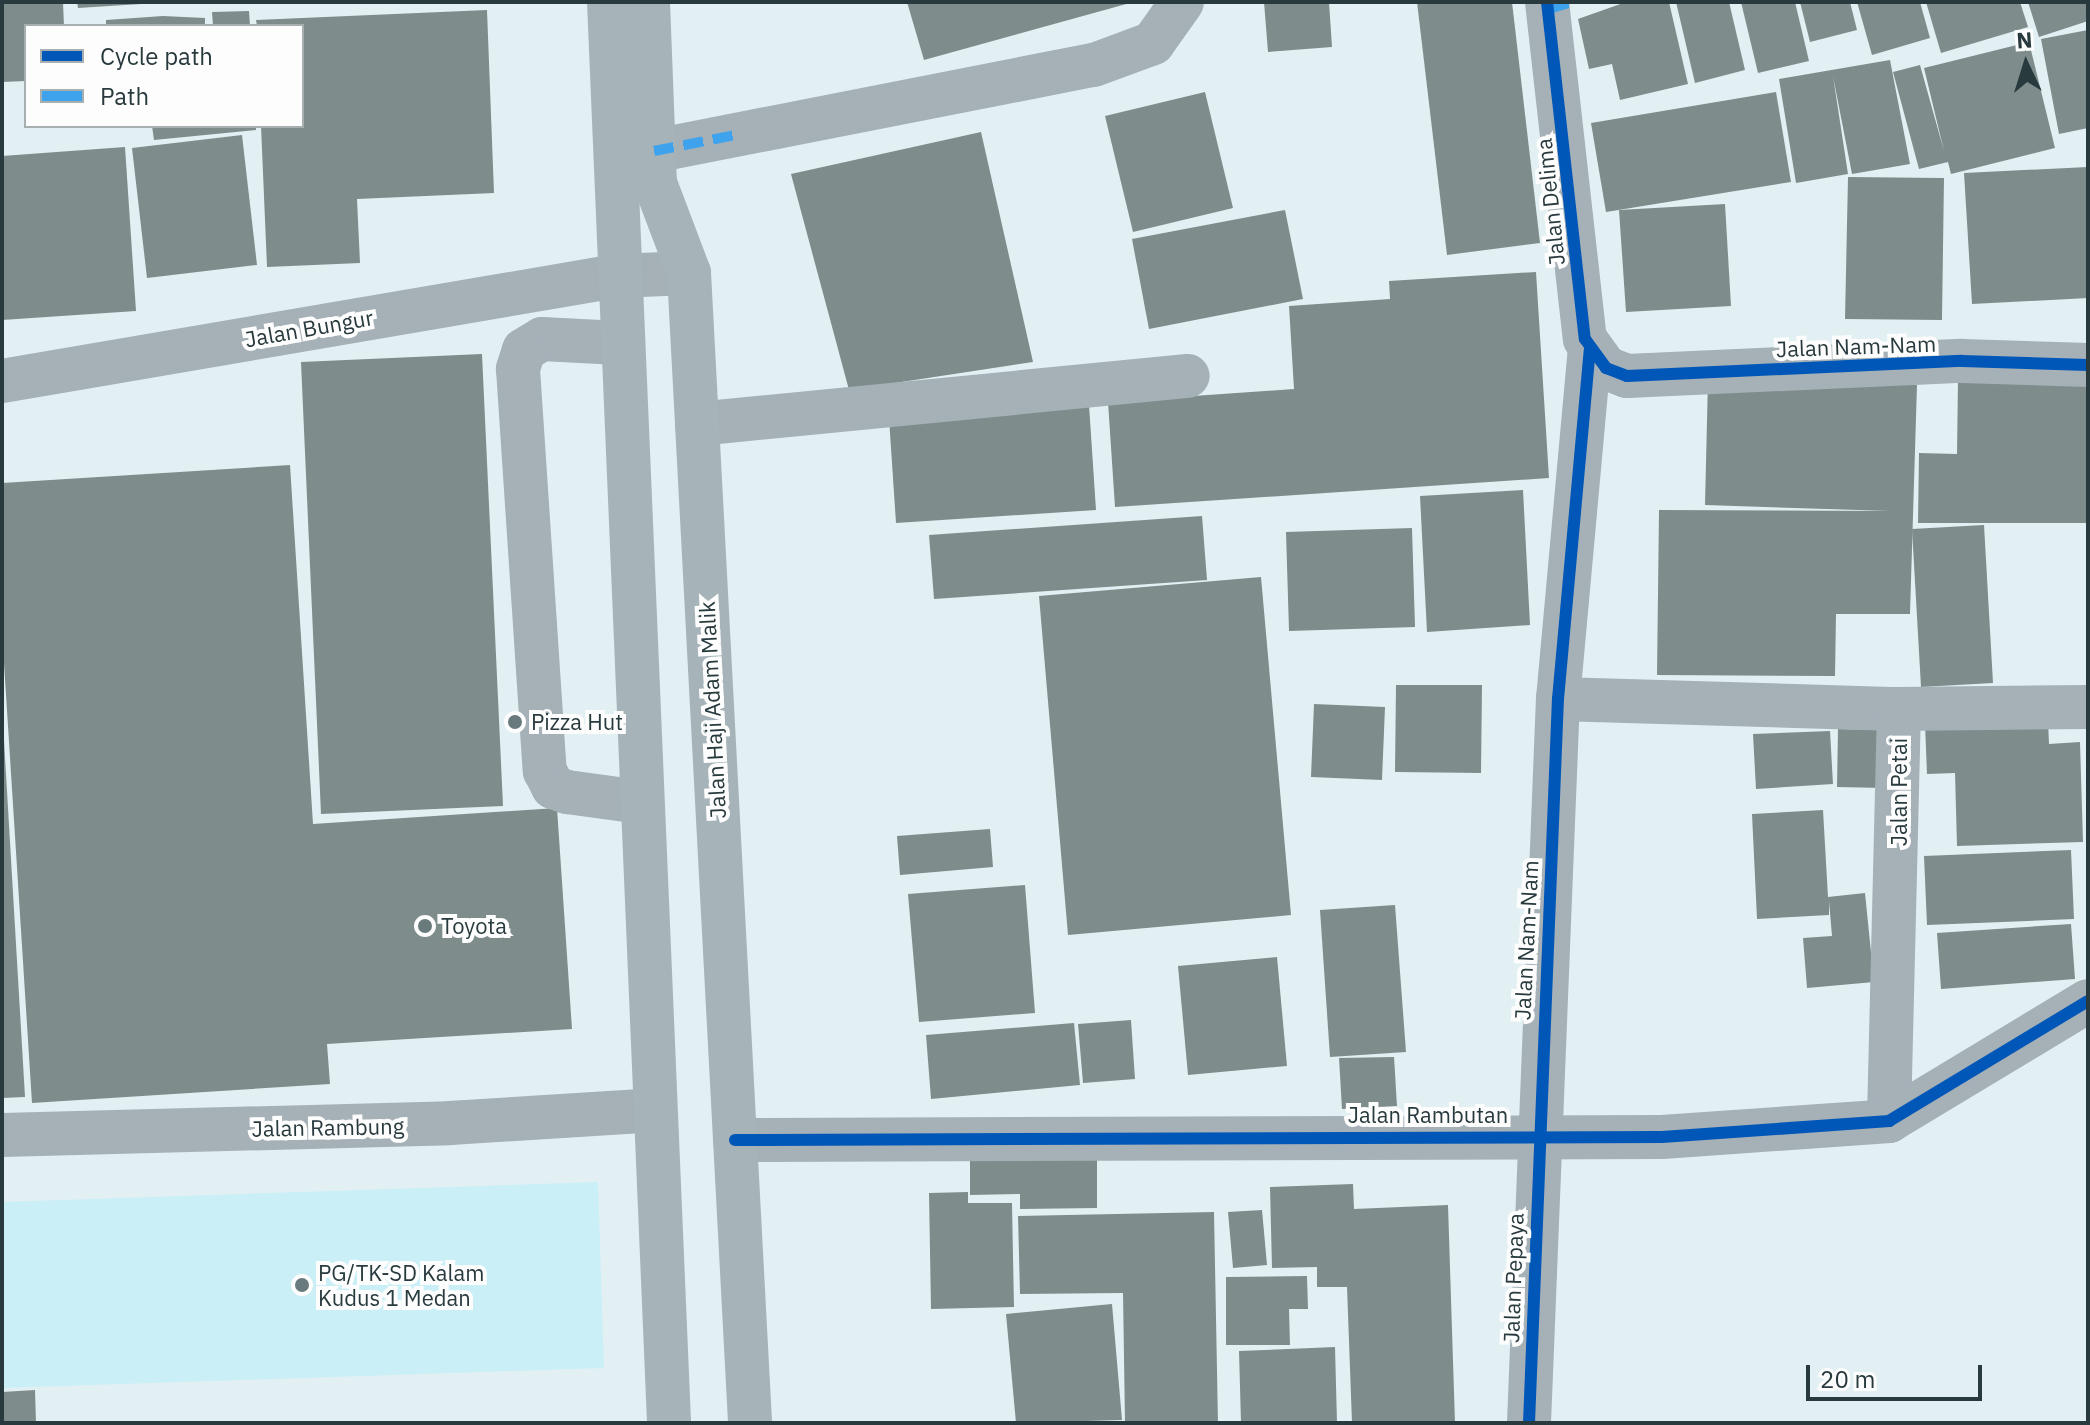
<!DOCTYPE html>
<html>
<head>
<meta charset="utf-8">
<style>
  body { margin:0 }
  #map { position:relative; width:2090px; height:1425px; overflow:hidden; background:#e2f0f3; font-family:"IBM Plex Sans",sans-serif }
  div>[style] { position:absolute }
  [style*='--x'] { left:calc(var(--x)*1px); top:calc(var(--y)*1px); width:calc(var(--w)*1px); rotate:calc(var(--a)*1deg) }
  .built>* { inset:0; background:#caeff7 }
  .building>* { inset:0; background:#7e8c8c }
  .minor>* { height:44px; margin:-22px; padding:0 22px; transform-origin:22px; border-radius:22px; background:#a6b0b7 }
  .major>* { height:44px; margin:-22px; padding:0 22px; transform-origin:22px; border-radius:22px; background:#a6b3b8 }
  .quiet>* { height:10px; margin-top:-5px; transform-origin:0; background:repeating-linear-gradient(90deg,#3ea3ec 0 20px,transparent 0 30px) }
  .cycleway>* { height:12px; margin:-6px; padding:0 6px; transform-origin:6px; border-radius:6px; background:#0057b8 }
  .dots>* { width:22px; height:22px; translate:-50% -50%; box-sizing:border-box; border:4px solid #fdfdfd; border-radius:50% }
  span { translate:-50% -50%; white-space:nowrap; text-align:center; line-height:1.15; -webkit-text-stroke:8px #fdfdfd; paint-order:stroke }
  .street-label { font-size:22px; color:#283a3e }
  .poi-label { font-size:22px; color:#283a3e }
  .left { translate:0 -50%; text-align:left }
  .frame { position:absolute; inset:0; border:4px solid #283a3e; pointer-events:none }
  .legend { position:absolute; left:24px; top:24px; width:280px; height:104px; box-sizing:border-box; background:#fdfdfd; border:2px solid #a8afb1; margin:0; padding:10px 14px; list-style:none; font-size:24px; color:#283a3e }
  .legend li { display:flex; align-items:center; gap:16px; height:40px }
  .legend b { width:40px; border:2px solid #a8afb1 }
  .north { position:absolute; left:1986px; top:24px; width:80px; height:80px; -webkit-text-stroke:6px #fdfdfd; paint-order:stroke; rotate:356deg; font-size:22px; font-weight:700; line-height:32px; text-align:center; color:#283a3e }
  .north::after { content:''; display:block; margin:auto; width:28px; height:36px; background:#283a3e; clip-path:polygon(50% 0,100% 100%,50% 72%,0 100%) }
  .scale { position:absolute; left:1806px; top:1365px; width:176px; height:36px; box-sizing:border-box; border:4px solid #283a3e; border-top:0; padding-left:10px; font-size:24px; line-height:28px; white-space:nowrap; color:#283a3e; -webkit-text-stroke:6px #fdfdfd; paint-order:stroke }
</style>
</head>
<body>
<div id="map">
  <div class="built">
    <div style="clip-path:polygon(598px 1182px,604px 1368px,2px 1388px,2px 1202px)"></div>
  </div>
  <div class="building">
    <div style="clip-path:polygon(2px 2px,63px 2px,64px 26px,26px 26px,26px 81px,2px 82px)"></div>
    <div style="clip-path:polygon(77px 2px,141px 2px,141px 4px,78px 8px)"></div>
    <div style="clip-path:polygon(907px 2px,1129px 2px,1130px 3px,924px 60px)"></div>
    <div style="clip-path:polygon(1264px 2px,1329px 2px,1332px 47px,1268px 52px)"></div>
    <div style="clip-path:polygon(1417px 2px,1512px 2px,1540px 243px,1447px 255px)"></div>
    <div style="clip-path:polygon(1626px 2px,1669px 2px,1688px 84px,1620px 100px,1612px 64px,1589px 69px,1578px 19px)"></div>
    <div style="clip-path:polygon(1676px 2px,1729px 2px,1745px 70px,1695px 83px)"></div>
    <div style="clip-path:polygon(1741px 2px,1795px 2px,1809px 61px,1758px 73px)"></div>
    <div style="clip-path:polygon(1800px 2px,1850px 2px,1857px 30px,1810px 42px)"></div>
    <div style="clip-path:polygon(1857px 2px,1920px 2px,1930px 38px,1872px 55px)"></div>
    <div style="clip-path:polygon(1926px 2px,2020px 2px,2028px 27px,1941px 53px)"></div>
    <div style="clip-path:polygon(2028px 2px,2088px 2px,2088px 21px,2039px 37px)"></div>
    <div style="clip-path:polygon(487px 10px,494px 193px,357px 199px,360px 263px,267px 267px,261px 126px,302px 126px,302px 26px,257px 26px,256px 20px)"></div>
    <div style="clip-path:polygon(249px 11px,250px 26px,213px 26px,212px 12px)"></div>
    <div style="clip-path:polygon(163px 16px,205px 18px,205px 26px,106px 26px,106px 20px)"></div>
    <div style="clip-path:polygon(2088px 30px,2088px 128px,2059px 134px,2041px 39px)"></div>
    <div style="clip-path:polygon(2029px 42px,2055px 148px,1951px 174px,1948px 162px,1919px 169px,1893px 72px,1920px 65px,1944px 151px,1924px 68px)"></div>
    <div style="clip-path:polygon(1890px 60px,1910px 164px,1852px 174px,1833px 76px,1848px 174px,1796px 183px,1779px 79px)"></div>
    <div style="clip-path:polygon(1205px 92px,1233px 208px,1133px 232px,1105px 116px)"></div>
    <div style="clip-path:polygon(1776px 92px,1791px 182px,1606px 212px,1591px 123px)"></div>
    <div style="clip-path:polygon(152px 126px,256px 126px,256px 130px,154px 140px)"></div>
    <div style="clip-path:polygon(981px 132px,1033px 362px,849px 390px,791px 174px)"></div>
    <div style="clip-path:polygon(242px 135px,257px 265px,147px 278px,132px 148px)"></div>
    <div style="clip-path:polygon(125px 147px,136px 311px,2px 320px,2px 156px)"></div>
    <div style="clip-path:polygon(2088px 167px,2088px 298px,1972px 304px,1964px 173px)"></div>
    <div style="clip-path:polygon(1848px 177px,1944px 178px,1942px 320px,1845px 319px)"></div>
    <div style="clip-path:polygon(1725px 204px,1731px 306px,1626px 312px,1619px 210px)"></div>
    <div style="clip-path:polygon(1285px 210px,1303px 299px,1149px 329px,1132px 239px)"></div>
    <div style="clip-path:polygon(1536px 272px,1549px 478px,1115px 507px,1108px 402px,1294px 389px,1289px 306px,1390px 299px,1389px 281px)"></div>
    <div style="clip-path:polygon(482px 354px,503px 806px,321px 814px,301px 362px)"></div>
    <div style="clip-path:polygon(1708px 379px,1917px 385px,1910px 614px,1836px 614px,1835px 676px,1657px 675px,1659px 510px,1889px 511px,1705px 505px)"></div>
    <div style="clip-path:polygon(1958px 379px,2088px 380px,2088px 523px,1918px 523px,1919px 453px,1957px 454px)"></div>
    <div style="clip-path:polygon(1089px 405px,1096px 510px,896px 523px,889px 418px)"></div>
    <div style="clip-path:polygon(290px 465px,313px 824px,557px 808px,572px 1029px,327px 1044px,330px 1084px,32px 1103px,2px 632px,2px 483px)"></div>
    <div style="clip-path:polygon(1523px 490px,1530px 625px,1427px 632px,1420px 496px)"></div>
    <div style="clip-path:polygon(1202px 516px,1207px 580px,934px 599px,929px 535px)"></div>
    <div style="clip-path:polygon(1984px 525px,1993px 683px,1921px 687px,1912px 529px)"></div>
    <div style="clip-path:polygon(1412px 528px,1415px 627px,1289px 631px,1286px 532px)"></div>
    <div style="clip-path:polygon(1261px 577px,1291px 915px,1068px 935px,1039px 596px)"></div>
    <div style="clip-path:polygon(1396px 685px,1482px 685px,1481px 773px,1395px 772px)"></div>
    <div style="clip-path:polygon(1314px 704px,1385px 707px,1382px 780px,1311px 777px)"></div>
    <div style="clip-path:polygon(2px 706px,25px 1097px,2px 1098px)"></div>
    <div style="clip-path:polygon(2048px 720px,2049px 744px,2080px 742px,2083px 842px,1957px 846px,1955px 773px,1927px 774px,1925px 724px)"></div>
    <div style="clip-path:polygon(1838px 729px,1883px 730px,1884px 788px,1837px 787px)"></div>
    <div style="clip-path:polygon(1830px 731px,1833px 784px,1756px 789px,1753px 734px)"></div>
    <div style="clip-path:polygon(1823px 810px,1828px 897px,1865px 893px,1874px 982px,1807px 988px,1803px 938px,1832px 936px,1829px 901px,1829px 915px,1757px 919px,1752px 814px)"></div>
    <div style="clip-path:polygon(990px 829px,993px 867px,900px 875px,897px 836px)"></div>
    <div style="clip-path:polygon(2071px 850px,2074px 919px,1927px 925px,1924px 856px)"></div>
    <div style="clip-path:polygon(1025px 885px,1035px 1013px,919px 1022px,908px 894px)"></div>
    <div style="clip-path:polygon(1395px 905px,1406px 1052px,1330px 1057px,1320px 910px)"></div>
    <div style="clip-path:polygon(2071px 924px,2075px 979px,1941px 989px,1937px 933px)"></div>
    <div style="clip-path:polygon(1277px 957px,1287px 1066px,1188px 1075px,1178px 966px)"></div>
    <div style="clip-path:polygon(1131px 1020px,1135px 1079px,1083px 1083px,1078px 1024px)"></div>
    <div style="clip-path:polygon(1074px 1023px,1080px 1085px,931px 1099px,926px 1035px)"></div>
    <div style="clip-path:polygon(1394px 1057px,1397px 1106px,1342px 1109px,1339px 1058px)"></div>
    <div style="clip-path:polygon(1097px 1159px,1097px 1208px,1020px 1209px,1020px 1194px,970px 1195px,970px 1161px)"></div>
    <div style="clip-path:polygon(1353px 1184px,1354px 1209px,1448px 1205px,1455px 1423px,1352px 1423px,1347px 1287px,1317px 1287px,1317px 1267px,1272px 1268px,1270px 1187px)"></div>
    <div style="clip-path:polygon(968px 1192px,968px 1203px,1012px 1203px,1014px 1307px,931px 1309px,929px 1193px)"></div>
    <div style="clip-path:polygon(1262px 1210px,1267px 1265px,1233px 1268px,1228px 1212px)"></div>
    <div style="clip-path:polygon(1214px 1212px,1218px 1423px,1125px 1423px,1123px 1293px,1020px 1294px,1018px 1216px)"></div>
    <div style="clip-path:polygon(1307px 1276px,1308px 1309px,1289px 1309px,1290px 1345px,1226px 1345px,1226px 1277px)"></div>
    <div style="clip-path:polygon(1112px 1304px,1122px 1420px,1016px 1423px,1006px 1314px)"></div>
    <div style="clip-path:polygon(1335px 1347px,1337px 1423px,1241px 1423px,1239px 1351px)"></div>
    <div style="clip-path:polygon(35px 1390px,36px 1423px,2px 1423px,2px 1392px)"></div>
  </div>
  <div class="minor">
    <div style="--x:1547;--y:2;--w:339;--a:83.6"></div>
    <div style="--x:1585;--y:339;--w:36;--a:54"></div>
    <div style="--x:1606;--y:368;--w:22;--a:21"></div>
    <div style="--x:1627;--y:376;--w:335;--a:-2.6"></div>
    <div style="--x:1962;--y:361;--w:126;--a:1.8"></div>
    <div style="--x:654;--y:151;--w:448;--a:-11.1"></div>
    <div style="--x:1094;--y:65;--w:63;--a:-20.4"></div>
    <div style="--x:1153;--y:43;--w:50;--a:-54.7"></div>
    <div style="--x:619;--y:343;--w:77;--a:-177"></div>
    <div style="--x:542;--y:339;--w:21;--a:149"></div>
    <div style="--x:524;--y:350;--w:20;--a:108"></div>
    <div style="--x:518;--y:369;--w:403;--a:86.2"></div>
    <div style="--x:545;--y:771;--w:18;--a:63"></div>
    <div style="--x:553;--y:787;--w:15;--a:20"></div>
    <div style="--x:567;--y:792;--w:74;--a:7.8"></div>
    <div style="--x:2;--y:381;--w:623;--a:-9.7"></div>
    <div style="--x:616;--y:276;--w:73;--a:-2.4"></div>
    <div style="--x:697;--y:424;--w:493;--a:-5.6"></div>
    <div style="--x:1558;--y:699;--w:341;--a:1.7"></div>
    <div style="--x:1899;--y:709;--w:412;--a:91.4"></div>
    <div style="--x:1899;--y:709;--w:189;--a:-0.6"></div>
    <div style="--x:2;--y:1135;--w:448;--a:-1.5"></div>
    <div style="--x:450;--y:1123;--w:204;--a:-3.6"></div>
    <div style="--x:735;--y:1140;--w:927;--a:-0.19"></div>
    <div style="--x:1662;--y:1137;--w:228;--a:-4"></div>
    <div style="--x:1889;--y:1121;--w:232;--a:-31.1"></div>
    <div style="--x:1529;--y:1423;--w:725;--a:-87.71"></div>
    <div style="--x:1558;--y:699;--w:350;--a:-84.8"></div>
  </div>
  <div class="major">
    <div style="--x:609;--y:2;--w:1422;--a:87.58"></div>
    <div style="--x:648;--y:2;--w:181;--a:87.8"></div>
    <div style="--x:655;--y:183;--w:96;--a:69.3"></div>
    <div style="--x:689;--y:273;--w:1152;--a:86.96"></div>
  </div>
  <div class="quiet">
    <div style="--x:1549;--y:9;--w:24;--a:-17"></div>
    <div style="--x:654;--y:151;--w:89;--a:-11.1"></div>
  </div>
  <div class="cycleway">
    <div style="--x:1547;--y:2;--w:339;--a:83.6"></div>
    <div style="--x:1585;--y:339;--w:36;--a:54"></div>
    <div style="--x:1606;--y:368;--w:22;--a:21"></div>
    <div style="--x:1627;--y:376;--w:335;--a:-2.6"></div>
    <div style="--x:1962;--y:361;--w:126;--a:1.8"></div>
    <div style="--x:735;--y:1140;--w:927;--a:-0.19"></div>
    <div style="--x:1662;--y:1137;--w:228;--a:-4"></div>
    <div style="--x:1889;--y:1121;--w:232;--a:-31.1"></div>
    <div style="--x:1529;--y:1423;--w:725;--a:-87.71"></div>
    <div style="--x:1558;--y:699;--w:350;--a:-84.8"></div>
  </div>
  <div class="dots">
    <div style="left:515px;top:722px;background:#697a7d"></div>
    <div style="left:425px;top:926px;background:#697a7d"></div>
    <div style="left:302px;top:1285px;background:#697a7d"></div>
  </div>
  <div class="street-label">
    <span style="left:1550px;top:202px;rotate:-96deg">Jalan Delima</span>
    <span style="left:309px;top:328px;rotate:-10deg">Jalan Bungur</span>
    <span style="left:1856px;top:346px;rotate:-2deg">Jalan Nam-Nam</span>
    <span style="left:712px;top:710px;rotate:-93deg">Jalan Haji Adam Malik</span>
    <span style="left:1899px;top:792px;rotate:-90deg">Jalan Petai</span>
    <span style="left:1526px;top:940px;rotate:-87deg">Jalan Nam-Nam</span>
    <span style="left:1428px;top:1115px">Jalan Rambutan</span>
    <span style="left:328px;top:1127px;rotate:-1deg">Jalan Rambung</span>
    <span style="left:1513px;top:1278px;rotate:-88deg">Jalan Pepaya</span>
  </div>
  <div class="poi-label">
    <span class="left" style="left:531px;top:722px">Pizza Hut</span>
    <span class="left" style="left:441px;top:926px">Toyota</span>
    <span class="left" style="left:318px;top:1285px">PG/TK-SD Kalam<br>Kudus 1 Medan</span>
  </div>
  <div class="frame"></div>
  <ul class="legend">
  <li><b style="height:10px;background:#0057b8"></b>Cycle path</li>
  <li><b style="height:10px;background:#3ea3ec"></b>Path</li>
  </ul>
  <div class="north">N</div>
  <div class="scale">20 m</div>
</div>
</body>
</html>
